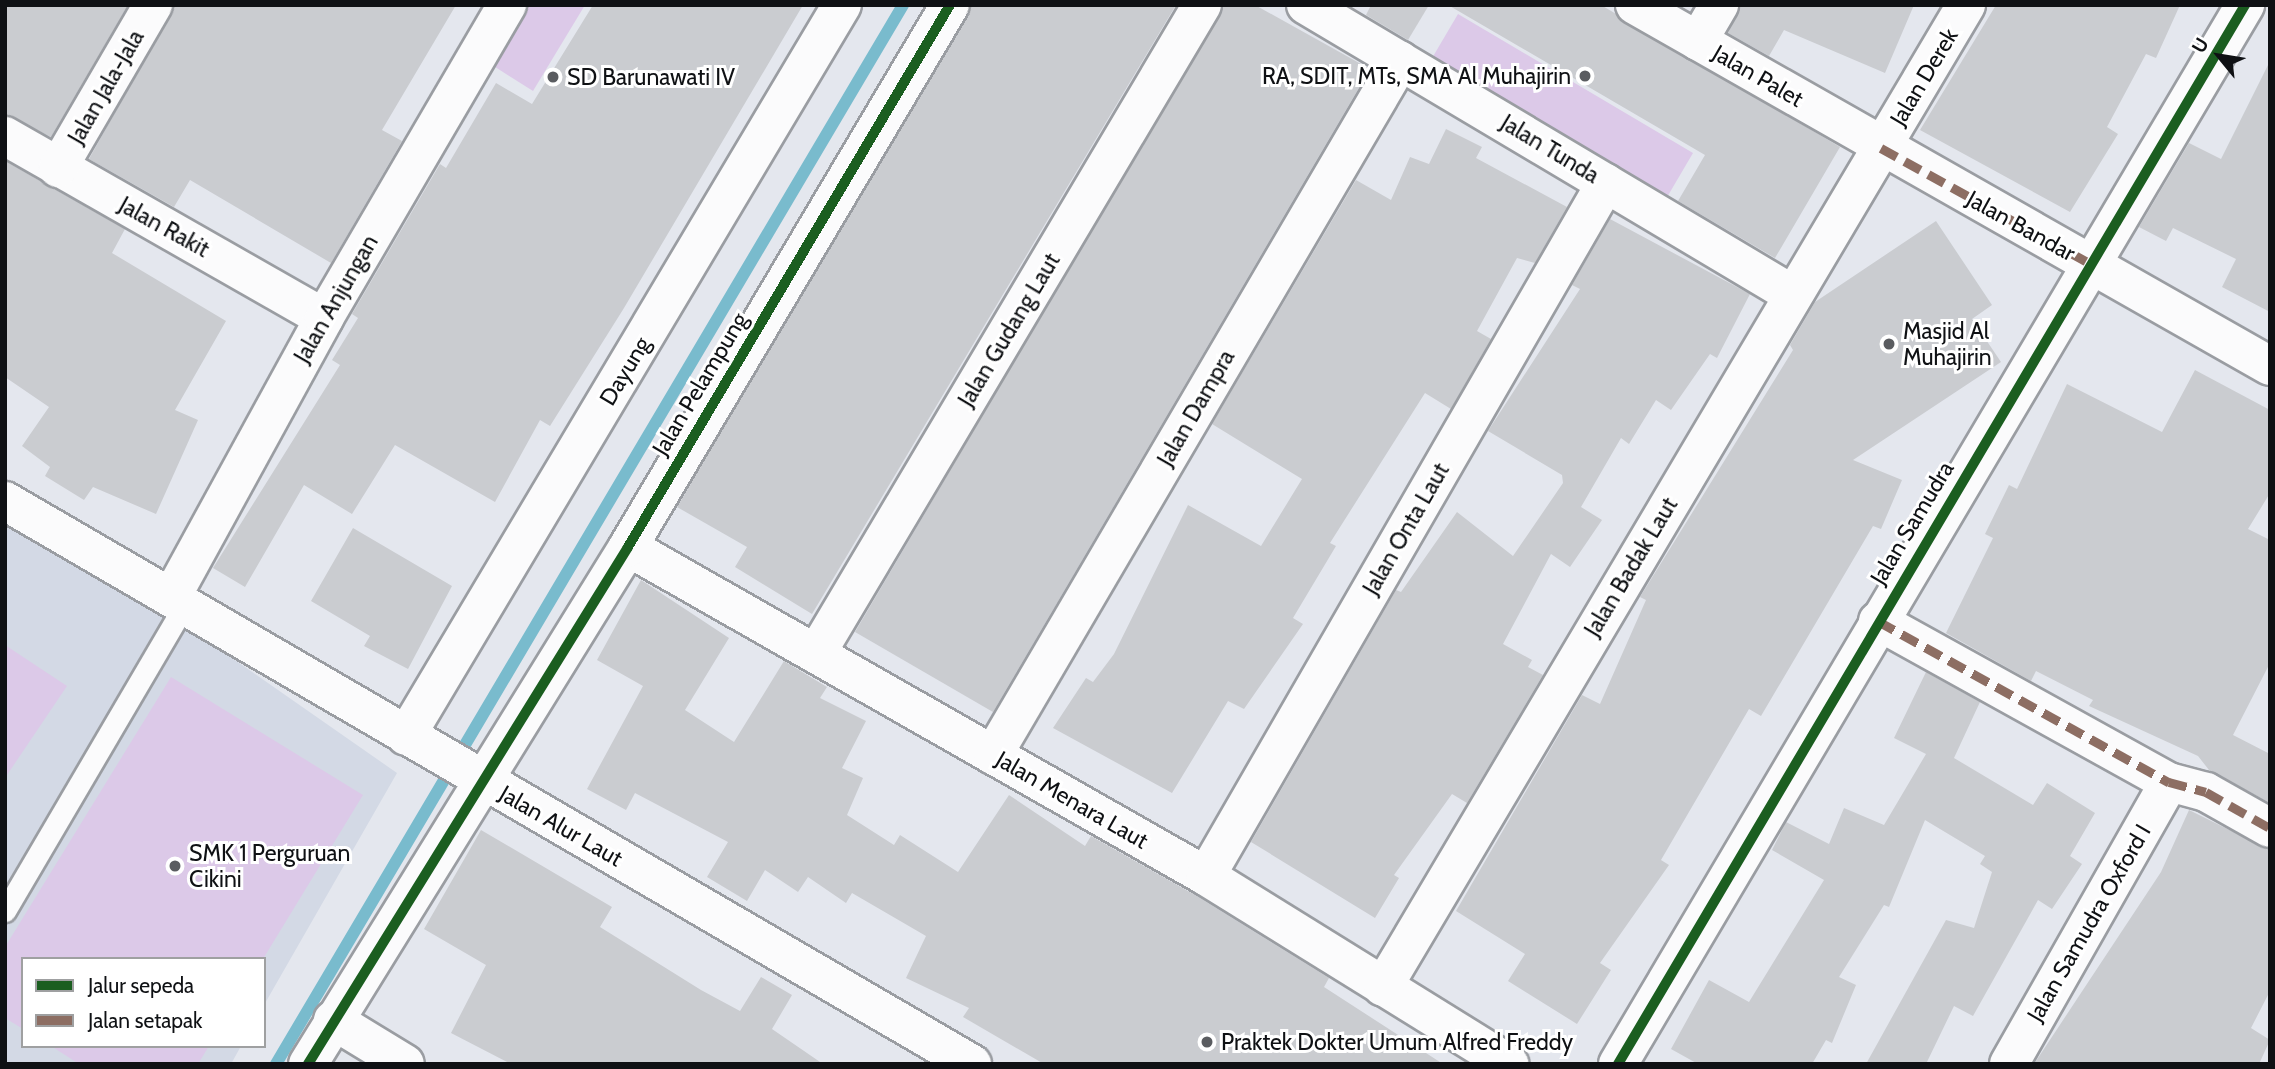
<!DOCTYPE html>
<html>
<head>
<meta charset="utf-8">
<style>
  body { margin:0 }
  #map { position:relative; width:2275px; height:1069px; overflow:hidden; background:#e4e7ee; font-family:Cabin,sans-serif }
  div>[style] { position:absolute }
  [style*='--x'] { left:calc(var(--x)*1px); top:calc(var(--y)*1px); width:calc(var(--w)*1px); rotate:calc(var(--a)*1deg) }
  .built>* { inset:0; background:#d3d9e5 }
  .green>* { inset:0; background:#dcc9e8 }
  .stream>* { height:12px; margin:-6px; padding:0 6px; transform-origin:6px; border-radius:6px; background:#79bbcd }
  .building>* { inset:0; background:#caccd0 }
  .roads { filter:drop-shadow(2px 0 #9a9da2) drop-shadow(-2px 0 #9a9da2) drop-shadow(0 2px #9a9da2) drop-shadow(0 -2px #9a9da2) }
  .lane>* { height:21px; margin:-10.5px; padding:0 10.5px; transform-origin:10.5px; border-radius:10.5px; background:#fbfbfc }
  .street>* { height:38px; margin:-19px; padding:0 19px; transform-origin:19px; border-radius:19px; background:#fbfbfc }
  .secondary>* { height:38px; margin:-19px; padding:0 19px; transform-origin:19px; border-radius:19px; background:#fbfbfc }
  .quiet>* { height:9px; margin-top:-4.5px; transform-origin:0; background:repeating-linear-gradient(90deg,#8d6e63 0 18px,transparent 0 27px) }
  .cycleway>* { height:10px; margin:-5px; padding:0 5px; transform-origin:5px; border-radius:5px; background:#1b5e20 }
  .dots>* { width:19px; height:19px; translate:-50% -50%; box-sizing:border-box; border:4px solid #fff; border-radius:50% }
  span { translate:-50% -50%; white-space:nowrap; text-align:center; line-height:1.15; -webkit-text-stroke:6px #fff; paint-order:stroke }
  .poi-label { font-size:23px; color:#0f1114 }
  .right { translate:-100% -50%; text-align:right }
  .left { translate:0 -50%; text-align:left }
  .street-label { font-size:23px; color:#0f1114 }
  .frame { position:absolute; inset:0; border:7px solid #0f1114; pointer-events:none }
  .legend { position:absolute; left:21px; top:957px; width:245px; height:91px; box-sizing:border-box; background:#fff; border:2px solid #9fa0a1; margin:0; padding:9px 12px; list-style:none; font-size:21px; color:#0f1114 }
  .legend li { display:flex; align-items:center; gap:14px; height:35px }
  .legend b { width:35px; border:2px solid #9fa0a1 }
  .north { position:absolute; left:2184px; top:21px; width:70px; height:70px; -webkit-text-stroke:5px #fff; paint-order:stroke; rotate:300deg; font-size:19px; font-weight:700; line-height:28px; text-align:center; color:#0f1114 }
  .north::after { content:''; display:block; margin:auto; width:24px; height:32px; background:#0f1114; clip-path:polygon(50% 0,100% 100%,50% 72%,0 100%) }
</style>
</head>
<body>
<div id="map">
  <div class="built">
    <div style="clip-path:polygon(5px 519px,166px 612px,397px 773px,264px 1005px,264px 959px,23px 959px,23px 1046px,241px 1046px,231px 1064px,5px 1064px)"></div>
  </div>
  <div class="green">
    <div style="clip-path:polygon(529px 5px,585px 5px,533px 91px,492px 65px)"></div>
    <div style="clip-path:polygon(1458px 14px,1693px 153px,1663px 204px,1428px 65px)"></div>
    <div style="clip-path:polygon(5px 645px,67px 686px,5px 778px)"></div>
    <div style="clip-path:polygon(171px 677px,363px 795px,263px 959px,23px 959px,23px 1029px,5px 1018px,5px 947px)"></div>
    <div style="clip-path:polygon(51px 1046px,209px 1046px,198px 1064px,79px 1064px)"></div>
  </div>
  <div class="stream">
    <div style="--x:276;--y:1064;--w:1231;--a:-59.37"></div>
  </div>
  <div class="building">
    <div style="clip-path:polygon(5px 5px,128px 5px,51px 137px,5px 114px)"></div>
    <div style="clip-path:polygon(175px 5px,456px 5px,382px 130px,402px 141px,331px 263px,190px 180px,174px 207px,89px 159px)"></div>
    <div style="clip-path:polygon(593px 5px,803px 5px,624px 308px,550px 426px,540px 420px,495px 502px,395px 445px,352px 514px,304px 485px,245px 587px,213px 568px,340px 365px,332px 360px,358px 318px,352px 314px,440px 164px,446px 168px,496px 83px,532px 104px)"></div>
    <div style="clip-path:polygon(972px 5px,1176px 5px,812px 614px,735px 567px,747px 547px,677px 507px)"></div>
    <div style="clip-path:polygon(1224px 5px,1255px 5px,1370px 69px,993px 712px,855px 632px)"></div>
    <div style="clip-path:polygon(1371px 5px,1429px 5px,1408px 40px,1366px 15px)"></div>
    <div style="clip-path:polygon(1448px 5px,1601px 5px,1840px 147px,1775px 258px,1678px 201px,1705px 155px)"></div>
    <div style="clip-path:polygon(1741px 5px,1914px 5px,1885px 73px,1784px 30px,1769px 56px,1728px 33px)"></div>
    <div style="clip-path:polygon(1996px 5px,2180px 5px,2156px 58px,2146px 54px,2107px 127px,2118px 134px,2070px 212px,1920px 130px)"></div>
    <div style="clip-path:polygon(2270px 61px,2270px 312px,2222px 287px,2236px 259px,2173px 228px,2166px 241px,2139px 227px,2189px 143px,2221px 159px)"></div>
    <div style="clip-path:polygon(1446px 129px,1482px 147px,1476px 158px,1567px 207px,1535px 263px,1517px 258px,1477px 331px,1491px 339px,1451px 409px,1425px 393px,1330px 543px,1336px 546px,1293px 618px,1303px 624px,1244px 709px,1228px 701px,1172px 793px,1053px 728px,1086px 678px,1093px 682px,1114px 654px,1188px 505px,1261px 546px,1302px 479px,1212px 424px,1356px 180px,1391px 200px,1410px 157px,1429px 164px)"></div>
    <div style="clip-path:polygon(5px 161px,125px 229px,112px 253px,226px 321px,175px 410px,198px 420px,156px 514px,93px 487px,84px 500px,45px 476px,50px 467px,22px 446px,49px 407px,5px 377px)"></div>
    <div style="clip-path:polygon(1610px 219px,1750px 294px,1717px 358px,1710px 354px,1671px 410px,1656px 400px,1629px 444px,1621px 438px,1581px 507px,1602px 520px,1570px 567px,1551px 554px,1503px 644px,1532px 660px,1528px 667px,1543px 675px,1467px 803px,1452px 794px,1394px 875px,1399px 878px,1375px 918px,1251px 842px,1396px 590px,1401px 592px,1457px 512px,1513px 556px,1563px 483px,1562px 475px,1488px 431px,1580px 289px,1572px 285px)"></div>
    <div style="clip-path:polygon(1936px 221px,1992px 305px,1972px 319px,2001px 362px,1853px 460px,1902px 480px,1881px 529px,1873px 526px,1761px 716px,1749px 709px,1661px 860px,1669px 865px,1600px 963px,1611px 970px,1577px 1024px,1508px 981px,1525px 954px,1456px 911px,1582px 695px,1600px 704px,1646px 600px,1640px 597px,1793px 350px,1790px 345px,1815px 302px)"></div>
    <div style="clip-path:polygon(2195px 370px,2270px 410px,2270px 493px,2248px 529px,2270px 540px,2270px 663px,2233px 735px,2270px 754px,2270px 803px,2209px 770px,2198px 756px,2089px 706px,2093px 700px,2036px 671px,2031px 681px,1946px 633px,1993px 538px,1985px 534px,2009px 485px,2017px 489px,2067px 384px,2162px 432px)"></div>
    <div style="clip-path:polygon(353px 528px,452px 586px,408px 669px,364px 646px,370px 636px,311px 601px)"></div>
    <div style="clip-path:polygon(641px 580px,729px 638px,685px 710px,734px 742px,784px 661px,827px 687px,820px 698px,866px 721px,842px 768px,863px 778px,847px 815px,894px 845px,900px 835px,958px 872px,1009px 795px,1085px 846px,1091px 836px,1195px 895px,1329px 978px,1324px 987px,1443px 1064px,1044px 1064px,963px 1017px,969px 1008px,906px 978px,926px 936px,852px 893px,846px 903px,808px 877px,798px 892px,765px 870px,747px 901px,707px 877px,728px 842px,635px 793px,626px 810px,587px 789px,643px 686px,597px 660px)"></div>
    <div style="clip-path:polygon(1926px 672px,1980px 702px,1954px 758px,2033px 805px,2047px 783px,2095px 813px,2070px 856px,2082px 864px,2052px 909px,2038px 900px,1973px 1016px,1954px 1006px,1926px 1064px,1866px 1064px,1946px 920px,1974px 928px,1992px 872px,1980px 864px,1985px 856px,1925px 820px,1889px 907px,1884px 905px,1839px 977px,1856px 985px,1832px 1043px,1826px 1040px,1812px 1064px,1698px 1064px,1671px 1049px,1709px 980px,1749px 1002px,1824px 880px,1772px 850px,1786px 822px,1829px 844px,1844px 808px,1884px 825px,1926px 754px,1894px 738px)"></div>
    <div style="clip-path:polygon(2189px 810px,2270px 850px,2270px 991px,2251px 1028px,2270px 1040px,2259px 1064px,2034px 1064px,2161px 872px)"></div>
    <div style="clip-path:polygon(481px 830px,612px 907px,600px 927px,701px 990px,740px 1011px,761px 977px,792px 995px,772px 1029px,823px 1064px,511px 1064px,451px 1033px,486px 965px,424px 929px)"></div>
  </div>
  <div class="roads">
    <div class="lane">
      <div style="--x:5;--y:911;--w:357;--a:-59.6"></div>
    </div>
    <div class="street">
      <div style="--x:1306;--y:5;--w:565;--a:30.74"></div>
      <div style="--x:1635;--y:5;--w:730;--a:29.62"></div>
      <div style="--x:1698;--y:41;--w:42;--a:-59.7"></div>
      <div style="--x:5;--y:136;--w:367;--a:29.7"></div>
      <div style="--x:58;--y:168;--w:189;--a:-59.8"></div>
      <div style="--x:628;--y:547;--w:665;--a:29.65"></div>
      <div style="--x:1206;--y:876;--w:357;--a:31.8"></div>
      <div style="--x:172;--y:596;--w:317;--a:-61.3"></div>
      <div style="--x:324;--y:318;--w:363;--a:-59.7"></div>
      <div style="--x:1878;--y:621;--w:333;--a:29"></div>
      <div style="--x:2169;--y:782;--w:38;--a:15"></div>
      <div style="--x:2206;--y:792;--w:73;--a:29.4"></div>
      <div style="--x:816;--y:654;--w:755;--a:-59.26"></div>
      <div style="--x:406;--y:736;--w:851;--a:-59.19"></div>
      <div style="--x:993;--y:755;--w:805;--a:-59.61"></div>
      <div style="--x:1206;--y:876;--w:800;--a:-60.01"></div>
      <div style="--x:1383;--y:987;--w:1142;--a:-59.3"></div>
      <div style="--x:333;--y:1020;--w:84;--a:31.4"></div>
      <div style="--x:308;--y:1064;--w:608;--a:-58.24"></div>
      <div style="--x:628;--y:547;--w:630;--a:-59.29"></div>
      <div style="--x:1618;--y:1064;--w:1231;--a:-59.37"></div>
      <div style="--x:2009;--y:1064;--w:324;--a:-60.4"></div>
    </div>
    <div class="secondary">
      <div style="--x:5;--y:501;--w:1119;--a:30.21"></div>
    </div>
  </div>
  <div class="quiet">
    <div style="--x:1881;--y:148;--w:240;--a:28.9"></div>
    <div style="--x:1878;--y:621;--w:333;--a:29"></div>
    <div style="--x:2169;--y:782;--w:38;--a:15"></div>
    <div style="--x:2206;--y:792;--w:73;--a:29.4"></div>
  </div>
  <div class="cycleway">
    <div style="--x:308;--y:1064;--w:608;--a:-58.24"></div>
    <div style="--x:628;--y:547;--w:630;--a:-59.29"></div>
    <div style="--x:1618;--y:1064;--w:1231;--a:-59.37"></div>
  </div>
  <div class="dots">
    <div style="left:1585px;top:76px;background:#5a5c60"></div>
    <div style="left:553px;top:77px;background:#5a5c60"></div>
    <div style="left:1889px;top:344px;background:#5a5c60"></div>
    <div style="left:175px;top:866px;background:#5a5c60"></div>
    <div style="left:1207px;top:1042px;background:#5a5c60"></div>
  </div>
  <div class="poi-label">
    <span class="right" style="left:1571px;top:76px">RA, SDIT, MTs, SMA Al Muhajirin</span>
    <span class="left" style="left:567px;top:77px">SD Barunawati IV</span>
    <span class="left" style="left:1903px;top:344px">Masjid Al<br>Muhajirin</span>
    <span class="left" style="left:189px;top:866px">SMK 1 Perguruan<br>Cikini</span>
    <span class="left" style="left:1221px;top:1042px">Praktek Dokter Umum Alfred Freddy</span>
  </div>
  <div class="street-label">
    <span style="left:1758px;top:76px;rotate:30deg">Jalan Palet</span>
    <span style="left:1924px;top:77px;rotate:-59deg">Jalan Derek</span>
    <span style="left:106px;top:87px;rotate:-60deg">Jalan Jala-Jala</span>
    <span style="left:1550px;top:149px;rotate:31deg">Jalan Tunda</span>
    <span style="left:2021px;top:226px;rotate:29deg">Jalan Bandar</span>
    <span style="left:164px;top:227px;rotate:29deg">Jalan Rakit</span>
    <span style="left:336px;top:299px;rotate:-60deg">Jalan Anjungan</span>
    <span style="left:1009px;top:330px;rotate:-59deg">Jalan Gudang Laut</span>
    <span style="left:625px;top:371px;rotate:-59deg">Dayung</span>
    <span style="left:700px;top:384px;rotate:-59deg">Jalan Pelampung</span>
    <span style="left:1196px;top:408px;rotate:-60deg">Jalan Dampra</span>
    <span style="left:1912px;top:523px;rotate:-59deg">Jalan Samudra</span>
    <span style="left:1406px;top:529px;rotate:-60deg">Jalan Onta Laut</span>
    <span style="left:1631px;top:567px;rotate:-59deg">Jalan Badak Laut</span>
    <span style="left:1072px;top:800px;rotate:30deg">Jalan Menara Laut</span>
    <span style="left:561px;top:826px;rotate:30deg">Jalan Alur Laut</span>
    <span style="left:2089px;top:923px;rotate:-60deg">Jalan Samudra Oxford I</span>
  </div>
  <div class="frame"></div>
  <ul class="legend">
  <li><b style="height:9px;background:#1b5e20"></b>Jalur sepeda</li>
  <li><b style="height:9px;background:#8d6e63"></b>Jalan setapak</li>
  </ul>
  <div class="north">U</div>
</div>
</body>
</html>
